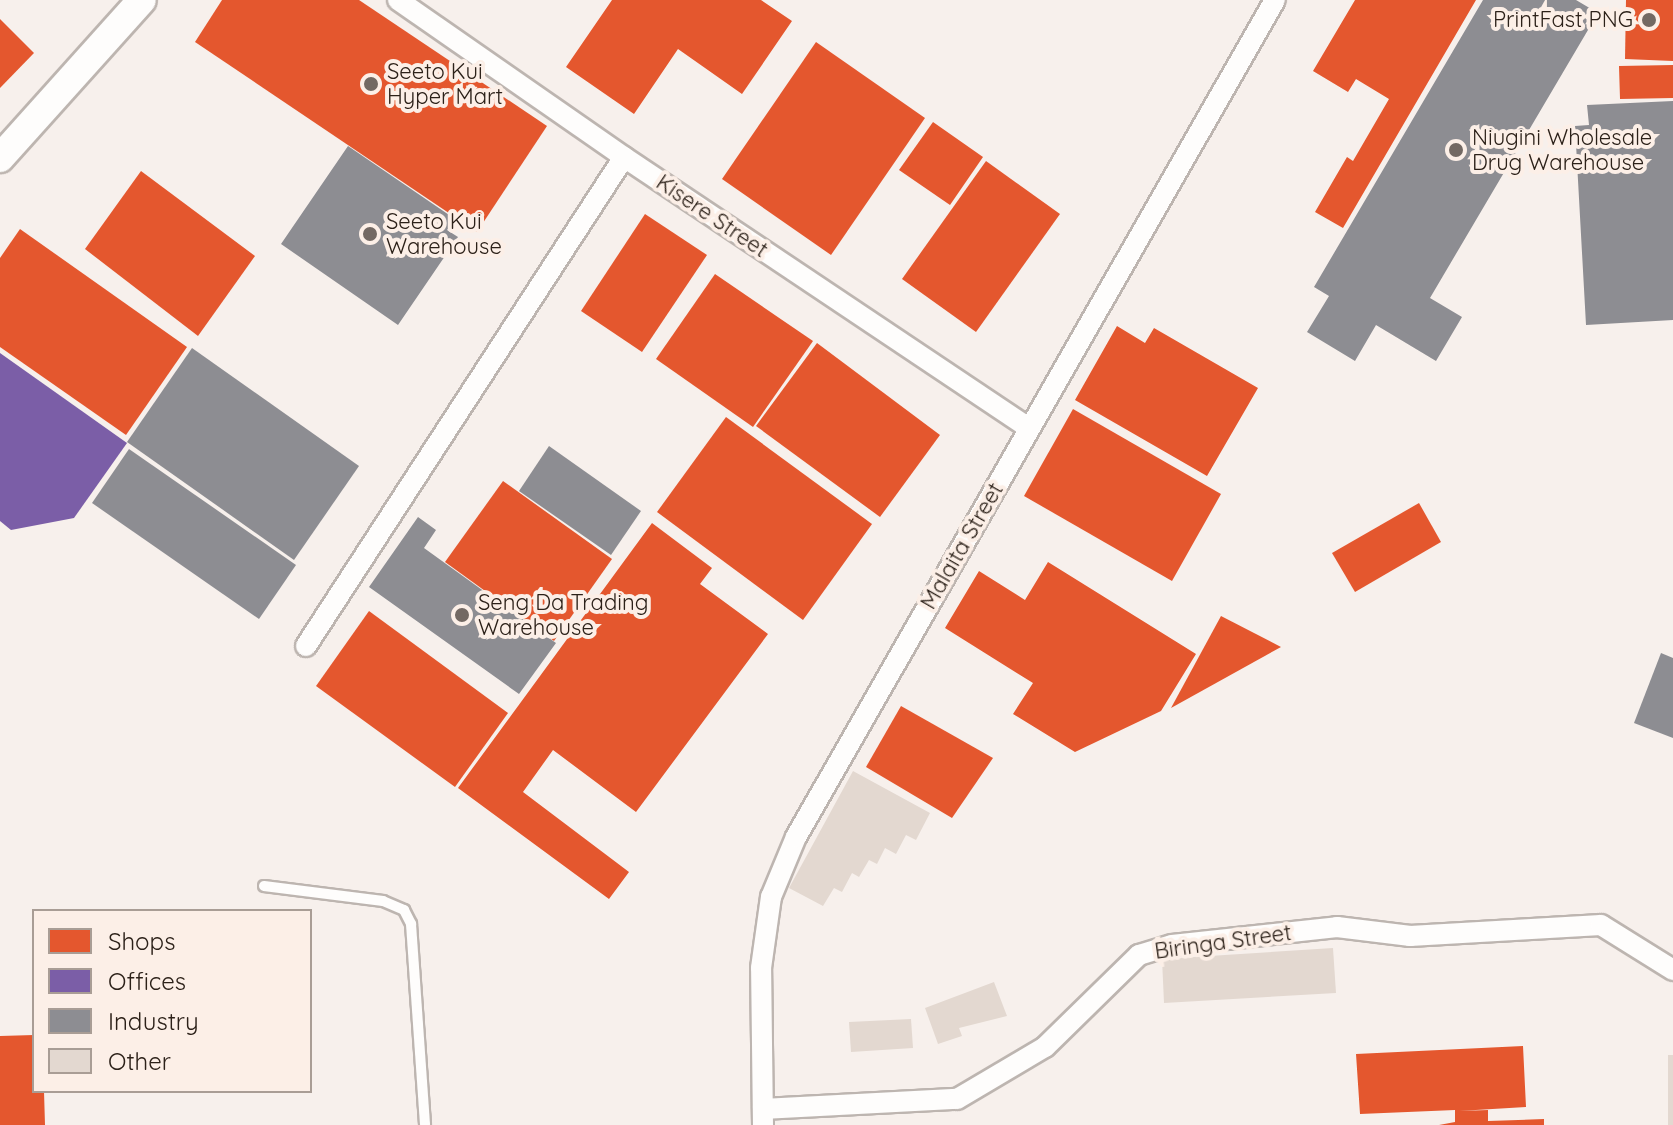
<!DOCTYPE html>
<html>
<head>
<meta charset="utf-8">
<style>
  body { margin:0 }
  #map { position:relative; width:1673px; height:1125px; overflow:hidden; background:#f7f0ec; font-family:Quicksand,sans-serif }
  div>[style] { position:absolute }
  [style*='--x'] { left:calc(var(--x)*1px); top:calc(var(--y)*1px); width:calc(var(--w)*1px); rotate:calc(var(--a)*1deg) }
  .shops>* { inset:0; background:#e4572e }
  .offices>* { inset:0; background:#7b5ea7 }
  .industry>* { inset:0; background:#8d8d92 }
  .building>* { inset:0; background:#e3d8d0 }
  .roads { filter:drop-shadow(2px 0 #bdb5b0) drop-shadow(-2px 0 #bdb5b0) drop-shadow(0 2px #bdb5b0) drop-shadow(0 -2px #bdb5b0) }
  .lane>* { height:10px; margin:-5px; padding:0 5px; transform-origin:5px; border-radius:5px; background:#fefdfc }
  .street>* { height:20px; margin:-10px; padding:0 10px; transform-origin:10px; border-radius:10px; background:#fefdfc }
  .secondary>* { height:28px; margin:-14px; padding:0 14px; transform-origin:14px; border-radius:14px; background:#fefdfc }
  .dots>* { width:22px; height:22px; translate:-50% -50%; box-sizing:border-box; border:4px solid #fcefe7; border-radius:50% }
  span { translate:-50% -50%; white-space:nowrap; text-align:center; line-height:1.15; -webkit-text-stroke:8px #fcefe7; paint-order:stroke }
  .poi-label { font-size:22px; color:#2c2119 }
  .right { translate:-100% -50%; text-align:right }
  .left { translate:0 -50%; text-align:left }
  .street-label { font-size:22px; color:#2c2119 }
  .legend { position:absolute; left:32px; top:909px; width:280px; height:184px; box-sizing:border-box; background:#fcefe7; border:2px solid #a99d95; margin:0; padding:10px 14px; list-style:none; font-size:24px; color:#2c2119 }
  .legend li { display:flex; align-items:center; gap:16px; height:40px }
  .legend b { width:40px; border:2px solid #a99d95 }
</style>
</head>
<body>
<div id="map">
  <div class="shops">
    <div style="clip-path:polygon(222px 0,359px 0,547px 126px,477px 232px,195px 42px)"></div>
    <div style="clip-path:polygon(612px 0,761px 0,792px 21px,742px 94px,678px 49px,634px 114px,566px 67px)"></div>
    <div style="clip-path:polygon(1355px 0,1476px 0,1343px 228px,1315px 212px,1347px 157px,1353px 161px,1389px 99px,1356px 79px,1348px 92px,1313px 71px)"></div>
    <div style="clip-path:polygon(1626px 0,1673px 0,1673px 61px,1625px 59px)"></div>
    <div style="clip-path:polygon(0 19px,34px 53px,0 88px)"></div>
    <div style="clip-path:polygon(816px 42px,925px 118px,831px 255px,722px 179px)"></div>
    <div style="clip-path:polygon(1673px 65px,1673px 98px,1620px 99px,1619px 66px)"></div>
    <div style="clip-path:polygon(933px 122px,983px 157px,950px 205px,899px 170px)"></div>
    <div style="clip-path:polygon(986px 161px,1060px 214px,976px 332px,902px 279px)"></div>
    <div style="clip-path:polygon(141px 171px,255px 256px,198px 336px,85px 249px)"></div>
    <div style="clip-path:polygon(645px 214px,707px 255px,642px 352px,581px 311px)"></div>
    <div style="clip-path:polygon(20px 229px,187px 347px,126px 435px,0 347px,0 258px)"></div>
    <div style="clip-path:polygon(715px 274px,813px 341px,753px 427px,656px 359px)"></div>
    <div style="clip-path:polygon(1117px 326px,1145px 343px,1154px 328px,1258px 388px,1207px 476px,1075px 400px)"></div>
    <div style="clip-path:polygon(817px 343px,940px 435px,880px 517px,756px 426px)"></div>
    <div style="clip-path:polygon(1073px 409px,1221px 494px,1172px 581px,1024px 496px)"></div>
    <div style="clip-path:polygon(726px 417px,872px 524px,803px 620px,657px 512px)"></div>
    <div style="clip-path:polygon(503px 481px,612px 559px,554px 641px,445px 562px)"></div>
    <div style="clip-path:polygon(1419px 503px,1441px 542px,1355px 592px,1332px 553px)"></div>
    <div style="clip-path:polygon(652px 523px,712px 568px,700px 584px,768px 634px,636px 812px,553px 750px,523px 792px,629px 872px,609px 899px,458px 788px)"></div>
    <div style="clip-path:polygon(1048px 562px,1196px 654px,1161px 711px,1075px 752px,1013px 714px,1033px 683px,945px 628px,979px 571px,1025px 600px)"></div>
    <div style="clip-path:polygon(369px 611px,508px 713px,455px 787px,316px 686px)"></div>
    <div style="clip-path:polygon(1221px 616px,1281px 647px,1171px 708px)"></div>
    <div style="clip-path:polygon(901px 706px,993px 758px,952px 818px,866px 767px)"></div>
    <div style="clip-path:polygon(34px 1035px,34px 1091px,44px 1091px,45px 1125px,0 1125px,0 1036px)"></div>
    <div style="clip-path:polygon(1523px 1046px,1526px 1107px,1459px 1111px,1488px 1110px,1488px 1121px,1544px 1119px,1544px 1125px,1439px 1125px,1455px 1122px,1455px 1110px,1360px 1114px,1356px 1054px)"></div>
  </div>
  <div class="offices">
    <div style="clip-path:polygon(0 353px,127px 443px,74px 518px,11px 530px,0 521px)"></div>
  </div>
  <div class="industry">
    <div style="clip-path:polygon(1483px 0,1576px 0,1598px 13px,1430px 298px,1462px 317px,1436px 361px,1376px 325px,1355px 361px,1307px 332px,1329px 296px,1314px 287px)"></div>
    <div style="clip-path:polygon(1673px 101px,1673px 320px,1586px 325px,1575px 126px,1589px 125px,1587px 105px)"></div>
    <div style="clip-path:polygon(348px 146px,455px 219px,447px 230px,458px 237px,398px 325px,281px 244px)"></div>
    <div style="clip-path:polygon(192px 348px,359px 466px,294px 560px,127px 442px)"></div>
    <div style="clip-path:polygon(549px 446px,641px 511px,611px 555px,519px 491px)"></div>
    <div style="clip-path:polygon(129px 449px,296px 565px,259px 619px,92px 503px)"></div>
    <div style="clip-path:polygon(418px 517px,436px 530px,424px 548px,556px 643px,519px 694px,369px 587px)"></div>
    <div style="clip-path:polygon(1661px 653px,1673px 658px,1673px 738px,1634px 723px)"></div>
  </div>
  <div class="building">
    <div style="clip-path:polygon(853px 771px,930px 813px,916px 840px,906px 835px,896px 854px,885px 848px,877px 864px,869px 860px,859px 877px,852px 873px,842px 892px,834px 888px,823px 906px,789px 888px)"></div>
    <div style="clip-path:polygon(1333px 948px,1336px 993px,1164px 1003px,1162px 959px)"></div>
    <div style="clip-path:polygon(994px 982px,1007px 1016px,959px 1028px,962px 1036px,938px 1044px,925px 1008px)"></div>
    <div style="clip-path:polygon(911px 1019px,913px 1048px,851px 1052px,849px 1022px)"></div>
    <div style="clip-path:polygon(1668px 1055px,1673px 1055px,1673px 1125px,1668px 1125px)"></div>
  </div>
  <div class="roads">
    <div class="lane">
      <div style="--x:264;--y:886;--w:120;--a:7.2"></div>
      <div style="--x:383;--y:901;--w:23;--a:23"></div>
      <div style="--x:404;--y:910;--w:16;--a:63"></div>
      <div style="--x:411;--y:924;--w:201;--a:86"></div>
    </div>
    <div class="street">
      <div style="--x:398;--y:0;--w:275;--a:34.8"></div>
      <div style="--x:624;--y:157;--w:487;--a:33.8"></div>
      <div style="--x:306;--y:646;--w:583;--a:-56.96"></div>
      <div style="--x:763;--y:1109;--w:194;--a:-3"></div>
      <div style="--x:957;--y:1099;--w:102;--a:-30.6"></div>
      <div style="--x:1045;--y:1047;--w:132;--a:-44.4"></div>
      <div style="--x:1139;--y:955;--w:34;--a:-17"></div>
      <div style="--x:1172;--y:945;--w:166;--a:-6.2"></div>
      <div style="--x:1337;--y:927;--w:74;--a:7"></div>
      <div style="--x:1410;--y:936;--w:191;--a:-3.3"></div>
      <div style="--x:1601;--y:925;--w:85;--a:32"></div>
      <div style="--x:763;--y:1125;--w:157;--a:-90.7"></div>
      <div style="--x:761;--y:968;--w:72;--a:-82"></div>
      <div style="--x:771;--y:897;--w:65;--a:-67.4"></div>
      <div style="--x:796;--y:837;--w:964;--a:-60.22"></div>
    </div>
    <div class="secondary">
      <div style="--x:0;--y:158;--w:212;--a:-48.1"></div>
    </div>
  </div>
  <div class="dots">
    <div style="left:1649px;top:20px;background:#736963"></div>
    <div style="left:371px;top:84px;background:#736963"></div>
    <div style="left:1456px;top:150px;background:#736963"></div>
    <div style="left:370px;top:234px;background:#736963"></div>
    <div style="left:462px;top:615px;background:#736963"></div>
  </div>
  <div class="poi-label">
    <span class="right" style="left:1633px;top:20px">PrintFast PNG</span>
    <span class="left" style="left:387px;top:84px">Seeto Kui<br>Hyper Mart</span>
    <span class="left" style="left:1472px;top:150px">Niugini Wholesale<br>Drug Warehouse</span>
    <span class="left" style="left:386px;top:234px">Seeto Kui<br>Warehouse</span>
    <span class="left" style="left:478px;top:615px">Seng Da Trading<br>Warehouse</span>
  </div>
  <div class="street-label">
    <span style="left:712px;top:216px;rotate:34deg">Kisere Street</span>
    <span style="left:962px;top:546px;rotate:-60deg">Malaita Street</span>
    <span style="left:1223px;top:942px;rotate:-8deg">Biringa Street</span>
  </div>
  <ul class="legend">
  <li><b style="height:22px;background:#e4572e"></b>Shops</li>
  <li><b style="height:22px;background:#7b5ea7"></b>Offices</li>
  <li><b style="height:22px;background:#8d8d92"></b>Industry</li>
  <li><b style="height:22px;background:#e3d8d0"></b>Other</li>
  </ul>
</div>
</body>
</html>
